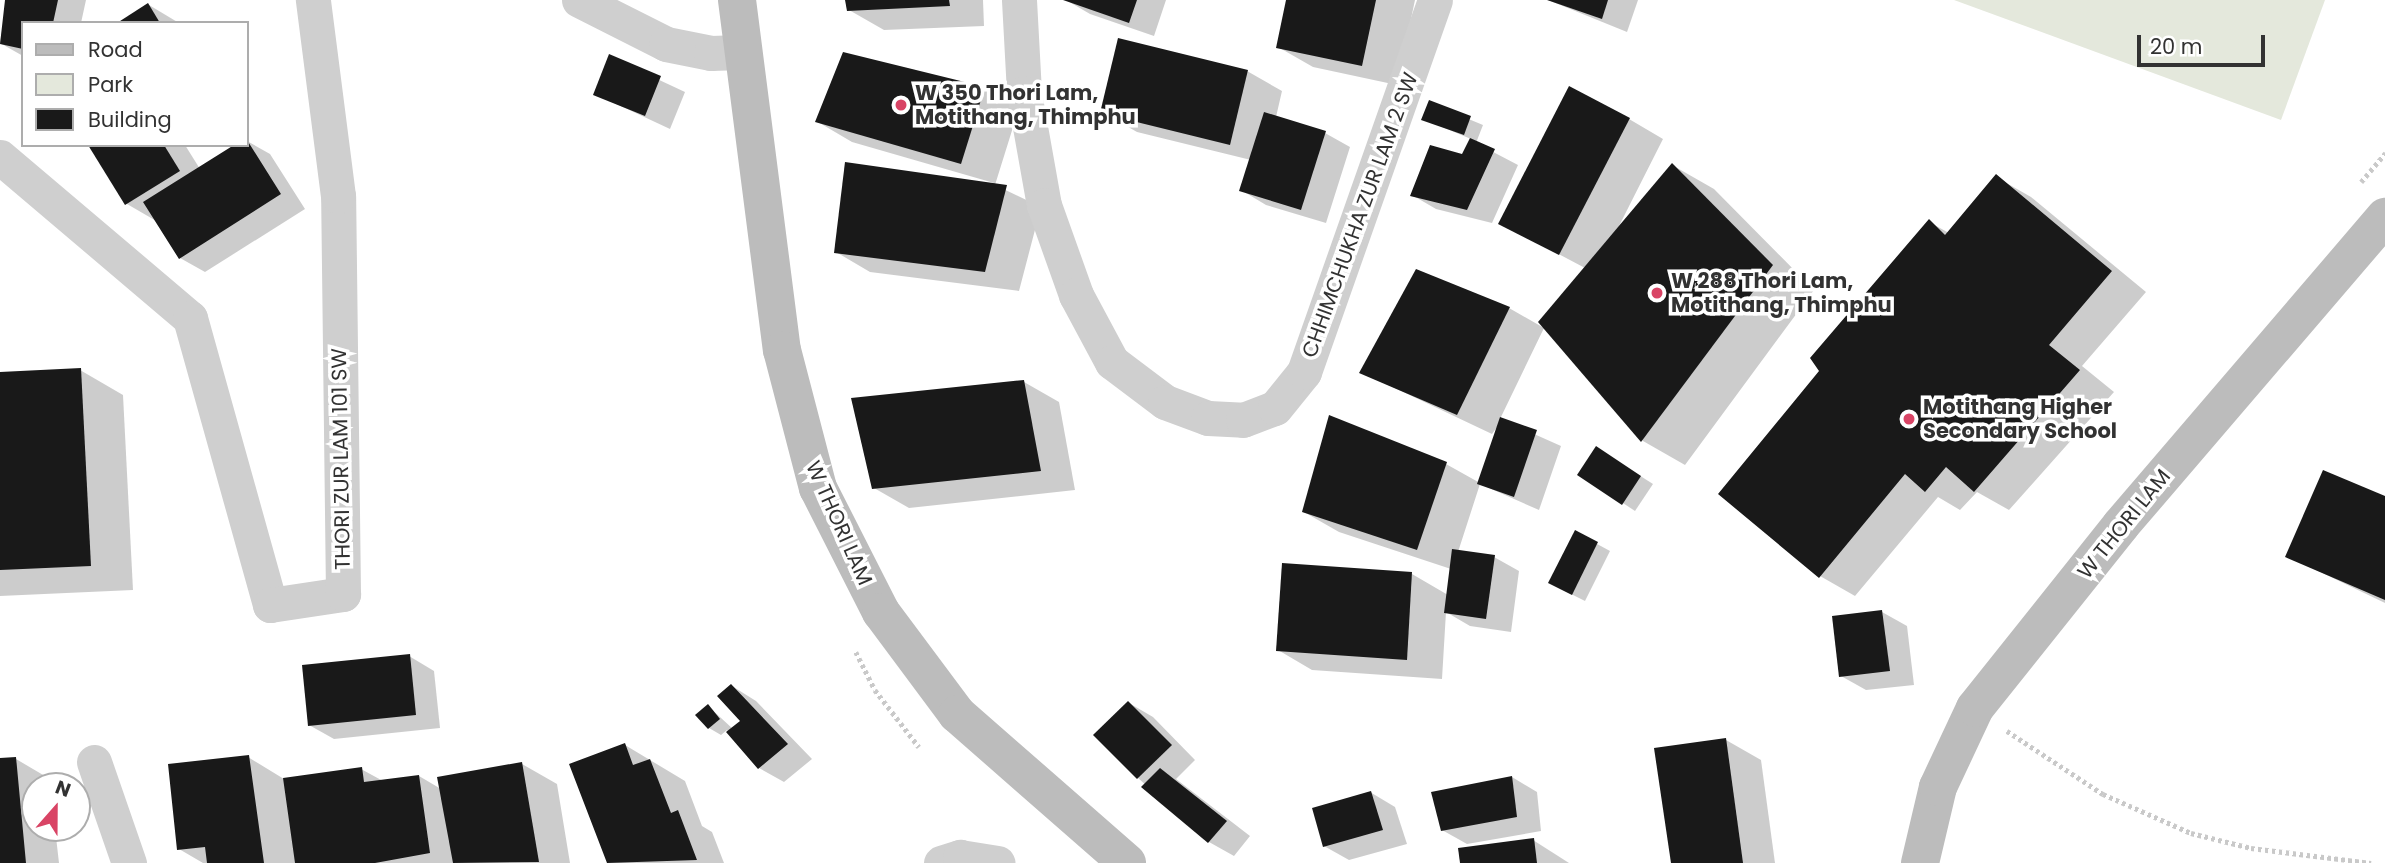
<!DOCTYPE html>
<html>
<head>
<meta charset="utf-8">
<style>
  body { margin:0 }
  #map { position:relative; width:2385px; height:863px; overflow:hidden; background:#fff; font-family:Poppins,sans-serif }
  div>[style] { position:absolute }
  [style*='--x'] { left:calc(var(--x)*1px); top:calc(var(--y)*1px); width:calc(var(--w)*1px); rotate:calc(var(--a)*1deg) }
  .green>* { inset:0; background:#e4e8dc }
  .shadow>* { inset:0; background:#0003 }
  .building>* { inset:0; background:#191919 }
  .path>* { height:4.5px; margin-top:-2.25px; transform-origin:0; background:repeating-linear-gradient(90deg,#c9c9c9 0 3.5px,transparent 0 7px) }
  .street>* { height:35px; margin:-17.5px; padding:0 17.5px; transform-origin:17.5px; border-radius:17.5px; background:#cfcfcf }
  .secondary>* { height:38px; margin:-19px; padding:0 19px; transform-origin:19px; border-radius:19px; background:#bcbcbc }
  .dots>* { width:19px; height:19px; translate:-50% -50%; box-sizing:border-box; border:4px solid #fff; border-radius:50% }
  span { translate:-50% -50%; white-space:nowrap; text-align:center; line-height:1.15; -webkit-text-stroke:7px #fff; paint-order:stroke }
  .poi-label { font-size:21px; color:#323232; font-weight:700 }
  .left { translate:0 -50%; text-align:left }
  .street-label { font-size:21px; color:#323232 }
  .legend { position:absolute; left:21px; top:21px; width:228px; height:126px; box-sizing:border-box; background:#fff; border:2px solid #adadad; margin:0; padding:9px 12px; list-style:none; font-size:21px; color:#323232 }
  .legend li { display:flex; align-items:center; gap:14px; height:35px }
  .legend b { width:35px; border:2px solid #adadad }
  .north { position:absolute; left:21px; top:772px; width:70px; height:70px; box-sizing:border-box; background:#fff; border:2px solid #adadad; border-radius:50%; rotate:21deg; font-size:19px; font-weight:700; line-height:28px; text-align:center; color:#323232 }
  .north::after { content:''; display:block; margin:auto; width:24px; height:32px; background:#d94465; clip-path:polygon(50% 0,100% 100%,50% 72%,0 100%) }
  .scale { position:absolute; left:2137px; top:35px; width:128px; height:32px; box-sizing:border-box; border:4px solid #323232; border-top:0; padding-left:9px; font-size:21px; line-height:24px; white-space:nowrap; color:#323232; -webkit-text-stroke:5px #fff; paint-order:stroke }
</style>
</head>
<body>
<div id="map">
  <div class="green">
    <div style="clip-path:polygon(1954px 0,2325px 0,2281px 120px)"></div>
  </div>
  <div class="shadow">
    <div style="clip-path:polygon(7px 0,86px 0,81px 23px,23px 23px,23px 56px,0 43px)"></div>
    <div style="clip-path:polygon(847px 0,983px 0,984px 26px,884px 30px,849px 10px)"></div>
    <div style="clip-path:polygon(1066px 0,1166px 0,1154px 36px,1090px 14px)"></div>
    <div style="clip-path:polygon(1288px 0,1415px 0,1397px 85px,1313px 67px,1278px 47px)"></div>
    <div style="clip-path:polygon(1548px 0,1638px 0,1627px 32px)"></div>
    <div style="clip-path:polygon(149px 5px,179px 23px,121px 23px)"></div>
    <div style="clip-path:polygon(610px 57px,685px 92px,670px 129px,595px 94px)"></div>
    <div style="clip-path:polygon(1247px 71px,1282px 91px,1276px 117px,1325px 133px,1350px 147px,1326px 223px,1266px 205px,1241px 190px,1251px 160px,1137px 132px,1102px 112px)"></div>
    <div style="clip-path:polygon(984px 88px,1019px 108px,995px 185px,1041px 207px,1019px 291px,870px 272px,836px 252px,994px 183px,852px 142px,818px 122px)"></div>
    <div style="clip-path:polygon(1430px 103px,1483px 125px,1476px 143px,1518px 165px,1492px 223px,1436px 209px,1412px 195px,1462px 156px,1471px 139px,1423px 119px)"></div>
    <div style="clip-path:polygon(1629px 119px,1663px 139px,1619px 226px,1672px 165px,1714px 189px,1814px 290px,1685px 465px,1643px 441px,1540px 322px,1585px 268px,1500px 223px)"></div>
    <div style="clip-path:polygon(247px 141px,270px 154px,305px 209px,205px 272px,180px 258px,158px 222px,127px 204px,90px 145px,185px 145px,200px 169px,247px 145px)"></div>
    <div style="clip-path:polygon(1996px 177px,2031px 197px,2146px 292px,2082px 366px,2114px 392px,2009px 510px,1977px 492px,1960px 510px,1938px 497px,1855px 596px,1820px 576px,1821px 371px,1929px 222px,1949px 233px)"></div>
    <div style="clip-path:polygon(1417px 271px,1509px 308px,1544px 328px,1500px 419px,1561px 446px,1539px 510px,1480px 484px,1458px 552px,1494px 557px,1519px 571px,1511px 632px,1470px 626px,1446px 612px,1442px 679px,1312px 670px,1278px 650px,1283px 565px,1412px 574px,1448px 595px,1451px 569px,1339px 532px,1304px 512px,1446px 464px,1480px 483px,1500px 423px,1492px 434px,1361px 372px)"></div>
    <div style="clip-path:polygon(80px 370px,123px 395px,133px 590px,0 596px,0 374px)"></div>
    <div style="clip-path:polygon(1024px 382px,1059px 402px,1075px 490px,909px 508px,874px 488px)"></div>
    <div style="clip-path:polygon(1609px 456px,1653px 484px,1635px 511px,1579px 474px)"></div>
    <div style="clip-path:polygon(2385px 498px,2385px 603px,2287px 556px)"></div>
    <div style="clip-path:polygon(1575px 532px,1610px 551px,1585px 601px,1563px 590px)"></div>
    <div style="clip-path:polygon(1882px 612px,1907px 626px,1914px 685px,1866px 690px,1841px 676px)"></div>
    <div style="clip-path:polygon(409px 656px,434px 671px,440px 728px,334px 739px,309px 725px)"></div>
    <div style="clip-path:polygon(732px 686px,756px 701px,812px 759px,784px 782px,759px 768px,727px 730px,721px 735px,709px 728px,708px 706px,733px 729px,742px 721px)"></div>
    <div style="clip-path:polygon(1129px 703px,1153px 717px,1195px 760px,1176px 779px,1250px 836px,1234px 856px,1209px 842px,1138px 778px)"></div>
    <div style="clip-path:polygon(1726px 740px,1761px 760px,1775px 863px,1673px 863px)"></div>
    <div style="clip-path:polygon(625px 745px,685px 781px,702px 826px,712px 832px,724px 863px,609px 863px,571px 765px)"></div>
    <div style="clip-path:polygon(248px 757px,284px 779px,361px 769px,383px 781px,419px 776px,441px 789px,522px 764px,557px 784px,570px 863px,203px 863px,179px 849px)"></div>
    <div style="clip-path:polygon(16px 759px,50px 779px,51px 786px,35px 786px,35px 828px,55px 828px,59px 863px,0 863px,0 760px)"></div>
    <div style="clip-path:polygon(1512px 777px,1537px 792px,1541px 831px,1467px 844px,1442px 830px)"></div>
    <div style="clip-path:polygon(1370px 792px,1395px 807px,1407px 844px,1349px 860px,1324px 846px)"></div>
    <div style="clip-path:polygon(1533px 840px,1569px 863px,1462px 863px)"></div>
  </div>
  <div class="building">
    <div style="clip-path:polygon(5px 0,58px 0,53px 23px,23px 23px,23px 49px,0 44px)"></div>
    <div style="clip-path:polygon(845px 0,949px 0,950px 6px,847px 11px)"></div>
    <div style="clip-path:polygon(1063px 0,1137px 0,1129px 23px)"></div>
    <div style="clip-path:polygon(1286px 0,1376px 0,1362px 66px,1276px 48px)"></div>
    <div style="clip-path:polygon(1547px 0,1608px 0,1602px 19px)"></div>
    <div style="clip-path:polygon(148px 3px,160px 23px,117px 23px)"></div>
    <div style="clip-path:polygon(1118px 38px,1248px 70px,1230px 145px,1100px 113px)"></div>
    <div style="clip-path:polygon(843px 52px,985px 87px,961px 164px,815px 122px)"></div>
    <div style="clip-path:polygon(609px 54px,661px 76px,645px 116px,593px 95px)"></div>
    <div style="clip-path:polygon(1569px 86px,1630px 118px,1559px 255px,1498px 224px)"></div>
    <div style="clip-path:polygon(1429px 100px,1471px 116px,1464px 135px,1421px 120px)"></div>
    <div style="clip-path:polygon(1264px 112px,1326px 131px,1301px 210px,1239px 191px)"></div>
    <div style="clip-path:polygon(1470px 138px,1495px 149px,1467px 210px,1410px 196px,1430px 145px,1462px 154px)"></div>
    <div style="clip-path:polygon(247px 140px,281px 194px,179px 259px,143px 202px,234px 145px,247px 145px)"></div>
    <div style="clip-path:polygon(88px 145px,164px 145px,180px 171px,125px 205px)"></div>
    <div style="clip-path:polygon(845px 162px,1007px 185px,985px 272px,834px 253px)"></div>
    <div style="clip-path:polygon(1672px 163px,1773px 265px,1641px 442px,1538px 322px)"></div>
    <div style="clip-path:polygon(1996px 174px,2112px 271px,2049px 345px,2080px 370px,1974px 492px,1946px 467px,1925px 492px,1905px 474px,1819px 578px,1718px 494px,1819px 371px,1810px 358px,1929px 219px,1945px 235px)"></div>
    <div style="clip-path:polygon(1416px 269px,1510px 307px,1457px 415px,1359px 373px)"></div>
    <div style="clip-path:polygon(81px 368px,91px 566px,0 570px,0 372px)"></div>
    <div style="clip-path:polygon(1024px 380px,1041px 471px,872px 489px,851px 398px)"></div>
    <div style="clip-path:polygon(1329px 415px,1447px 462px,1417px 550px,1302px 512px)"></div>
    <div style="clip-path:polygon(1500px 417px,1537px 430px,1514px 497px,1477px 484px)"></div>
    <div style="clip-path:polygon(1596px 446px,1641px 476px,1622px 505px,1577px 475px)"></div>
    <div style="clip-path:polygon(2323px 470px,2385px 496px,2385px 600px,2285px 557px)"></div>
    <div style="clip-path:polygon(1575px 530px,1598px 542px,1572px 595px,1548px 583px)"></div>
    <div style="clip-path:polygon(1452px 549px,1495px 555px,1486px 619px,1444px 613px)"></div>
    <div style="clip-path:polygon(1282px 563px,1412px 572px,1407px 660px,1276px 651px)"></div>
    <div style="clip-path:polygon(1882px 610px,1890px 671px,1839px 677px,1832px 616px)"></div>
    <div style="clip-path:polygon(410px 654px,416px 715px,308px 726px,302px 665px)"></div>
    <div style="clip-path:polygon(731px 684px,788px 744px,758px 769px,726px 732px,740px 721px,717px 696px)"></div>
    <div style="clip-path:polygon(1128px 701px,1172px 745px,1137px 779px,1093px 735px)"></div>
    <div style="clip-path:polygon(708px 704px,720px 719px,708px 729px,695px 715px)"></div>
    <div style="clip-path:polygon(1726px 738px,1743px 863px,1671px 863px,1654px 748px)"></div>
    <div style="clip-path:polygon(625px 743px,633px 765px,650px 759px,671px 813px,678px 810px,697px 860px,607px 863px,569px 764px)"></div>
    <div style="clip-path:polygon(249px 755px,264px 863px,207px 863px,205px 847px,177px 850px,168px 764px)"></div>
    <div style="clip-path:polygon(16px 757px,26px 863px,0 863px,0 758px)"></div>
    <div style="clip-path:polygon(522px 762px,539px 862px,453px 863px,437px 777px)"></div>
    <div style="clip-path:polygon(362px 767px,364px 782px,419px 775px,430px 853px,375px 863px,295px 863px,283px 778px)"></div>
    <div style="clip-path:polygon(1160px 768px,1227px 821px,1208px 843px,1141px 787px)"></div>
    <div style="clip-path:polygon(1512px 776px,1517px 817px,1441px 831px,1431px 792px)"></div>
    <div style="clip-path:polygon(1371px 791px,1383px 830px,1323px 847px,1312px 808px)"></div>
    <div style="clip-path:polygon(1534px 838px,1537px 863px,1460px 863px,1458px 848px)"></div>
  </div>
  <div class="path">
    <div style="--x:2361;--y:182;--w:38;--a:-50"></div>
    <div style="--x:856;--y:652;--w:42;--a:63.4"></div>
    <div style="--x:875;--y:690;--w:72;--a:52.3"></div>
    <div style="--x:2007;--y:731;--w:115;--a:33.3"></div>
    <div style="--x:2103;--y:794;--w:96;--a:23.9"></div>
    <div style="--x:2191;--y:833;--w:62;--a:14"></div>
    <div style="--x:2251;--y:848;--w:121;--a:7.1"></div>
  </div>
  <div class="street">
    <div style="--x:579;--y:0;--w:97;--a:26.8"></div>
    <div style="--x:666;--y:44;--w:46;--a:11.3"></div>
    <div style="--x:711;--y:53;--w:30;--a:-2"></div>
    <div style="--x:1019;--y:0;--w:93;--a:86.9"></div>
    <div style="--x:1024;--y:93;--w:114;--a:79.9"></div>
    <div style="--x:1044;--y:205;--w:96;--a:70.4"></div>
    <div style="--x:1076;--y:295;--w:76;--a:61.8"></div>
    <div style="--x:1112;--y:362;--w:66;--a:37"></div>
    <div style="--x:1165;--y:402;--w:46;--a:20.4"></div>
    <div style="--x:1208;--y:418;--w:35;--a:3"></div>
    <div style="--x:1243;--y:420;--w:34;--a:-21"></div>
    <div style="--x:1275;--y:408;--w:46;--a:-51.1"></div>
    <div style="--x:1304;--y:372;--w:394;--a:-70.6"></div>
    <div style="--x:0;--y:157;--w:249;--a:40.3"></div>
    <div style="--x:190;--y:318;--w:298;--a:74.4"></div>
    <div style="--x:270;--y:605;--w:74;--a:-8.6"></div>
    <div style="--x:343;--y:594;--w:398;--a:-90.7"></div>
    <div style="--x:338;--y:196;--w:198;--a:-97.3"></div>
    <div style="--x:94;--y:762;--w:107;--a:70.9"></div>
    <div style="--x:941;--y:863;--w:20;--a:-18"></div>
    <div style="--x:960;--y:857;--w:38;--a:9"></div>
  </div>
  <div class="secondary">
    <div style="--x:737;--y:0;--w:353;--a:82.7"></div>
    <div style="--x:782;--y:350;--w:143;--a:75.4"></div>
    <div style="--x:818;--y:488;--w:139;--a:63.1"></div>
    <div style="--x:881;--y:612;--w:127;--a:53.3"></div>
    <div style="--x:957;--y:714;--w:226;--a:41.2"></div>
    <div style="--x:1920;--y:863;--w:78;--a:-76.7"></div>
    <div style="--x:1938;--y:787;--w:87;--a:-64.9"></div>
    <div style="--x:1975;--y:708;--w:234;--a:-51.4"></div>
    <div style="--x:2121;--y:525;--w:406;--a:-49.4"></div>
  </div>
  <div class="dots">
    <div style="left:901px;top:105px;background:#d94465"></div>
    <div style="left:1657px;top:293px;background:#d94465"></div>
    <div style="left:1909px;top:419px;background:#d94465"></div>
  </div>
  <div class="poi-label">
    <span class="left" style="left:915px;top:105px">W 350 Thori Lam,<br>Motithang, Thimphu</span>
    <span class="left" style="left:1671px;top:293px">W 288 Thori Lam,<br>Motithang, Thimphu</span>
    <span class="left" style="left:1923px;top:419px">Motithang Higher<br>Secondary School</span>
  </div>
  <div class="street-label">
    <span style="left:1360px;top:215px;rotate:-70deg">CHHIMCHUKHA ZUR LAM 2 SW</span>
    <span style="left:341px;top:459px;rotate:-91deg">THORI ZUR LAM 101 SW</span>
    <span style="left:839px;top:523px;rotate:66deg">W THORI LAM</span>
    <span style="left:2124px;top:524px;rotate:-51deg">W THORI LAM</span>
  </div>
  <ul class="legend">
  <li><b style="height:9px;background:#bcbcbc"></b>Road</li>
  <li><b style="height:19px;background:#e4e8dc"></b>Park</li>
  <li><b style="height:19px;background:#191919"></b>Building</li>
  </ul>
  <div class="north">N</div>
  <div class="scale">20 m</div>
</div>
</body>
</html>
